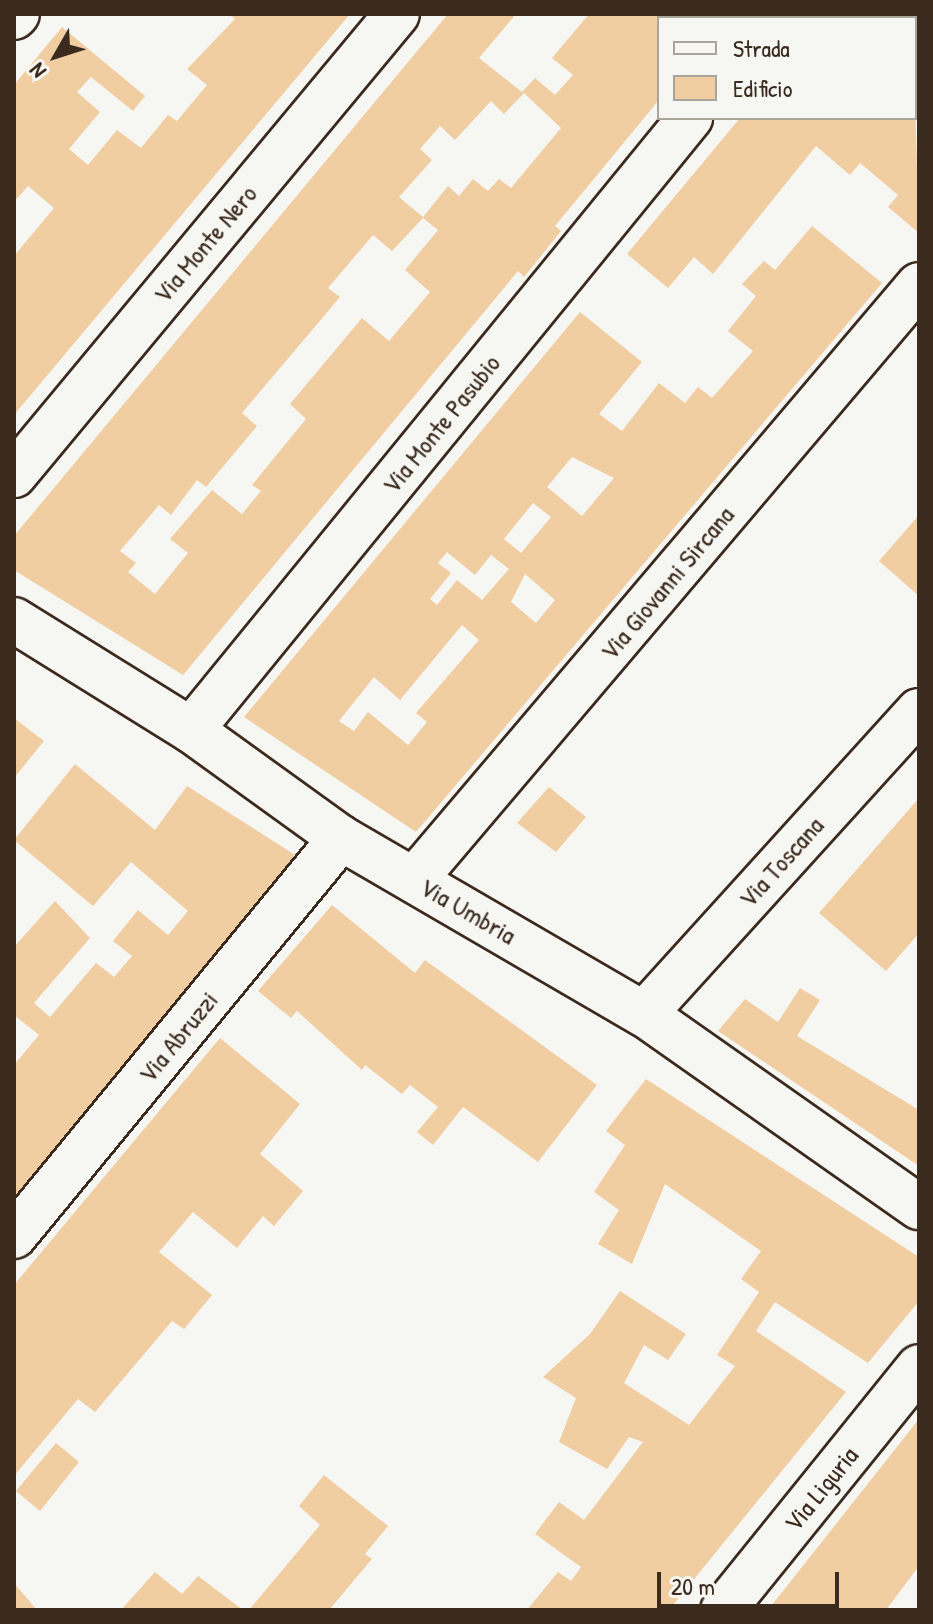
<!DOCTYPE html>
<html>
<head>
<meta charset="utf-8">
<style>
  body { margin:0 }
  #map { position:relative; width:933px; height:1624px; overflow:hidden; background:#f6f6f2; font-family:"Patrick Hand",sans-serif }
  div>[style] { position:absolute }
  [style*='--x'] { left:calc(var(--x)*1px); top:calc(var(--y)*1px); width:calc(var(--w)*1px); rotate:calc(var(--a)*1deg) }
  .building>* { inset:0; background:#f1cea2 }
  .roads { filter:drop-shadow(2px 0 #3b2a1e) drop-shadow(-2px 0 #3b2a1e) drop-shadow(0 2px #3b2a1e) drop-shadow(0 -2px #3b2a1e) }
  .minor>* { height:44px; margin:-22px; padding:0 22px; transform-origin:22px; border-radius:22px; background:#f6f6f2 }
  span { translate:-50% -50%; white-space:nowrap; text-align:center; line-height:1.15; -webkit-text-stroke:8px #f6f6f2; paint-order:stroke }
  .street-label { font-size:26px; color:#3b2a1e }
  .frame { position:absolute; inset:0; border:16px solid #3b2a1e; pointer-events:none }
  .legend { position:absolute; left:657px; top:16px; width:260px; height:104px; box-sizing:border-box; background:#f6f6f2; border:2px solid #aba49d; margin:0; padding:10px 14px; list-style:none; font-size:24px; color:#3b2a1e }
  .legend li { display:flex; align-items:center; gap:16px; height:40px }
  .legend b { width:40px; border:2px solid #aba49d }
  .north { position:absolute; left:16px; top:16px; width:80px; height:80px; -webkit-text-stroke:6px #f6f6f2; paint-order:stroke; rotate:231deg; font-size:22px; font-weight:700; line-height:32px; text-align:center; color:#3b2a1e }
  .north::after { content:''; display:block; margin:auto; width:28px; height:36px; background:#3b2a1e; clip-path:polygon(50% 0,100% 100%,50% 72%,0 100%) }
  .scale { position:absolute; left:657px; top:1572px; width:182px; height:36px; box-sizing:border-box; border:4px solid #3b2a1e; border-top:0; padding-left:10px; font-size:24px; line-height:28px; white-space:nowrap; color:#3b2a1e; -webkit-text-stroke:6px #f6f6f2; paint-order:stroke }
</style>
</head>
<body>
<div id="map">
  <div class="building">
    <div style="clip-path:polygon(229px 14px,350px 14px,14px 415px,14px 256px,54px 208px,28px 186px,14px 202px,14px 85px,62px 27px,145px 96px,133px 111px,91px 77px,77px 92px,100px 112px,69px 149px,88px 165px,117px 130px,141px 148px,168px 115px,177px 121px,207px 85px,187px 69px,235px 19px)"></div>
    <div style="clip-path:polygon(evenodd,448px 14px,516px 14px,479px 58px,522px 92px,535px 78px,555px 95px,573px 75px,552px 58px,589px 14px,730px 14px,659px 18px,659px 100px,555px 226px,561px 231px,524px 277px,518px 271px,183px 675px,14px 570px,14px 536px,448px 14px,524px 93px,561px 128px,511px 188px,499px 179px,488px 191px,473px 179px,459px 196px,448px 186px,423px 217px,399px 197px,432px 160px,420px 149px,440px 126px,455px 140px,491px 101px,504px 114px,524px 93px,448px 14px,423px 218px,438px 230px,405px 270px,430px 292px,389px 341px,362px 318px,290px 404px,306px 419px,252px 485px,261px 491px,242px 514px,212px 490px,170px 539px,188px 553px,155px 594px,128px 572px,136px 563px,120px 551px,159px 505px,171px 515px,197px 480px,206px 487px,257px 426px,242px 413px,340px 297px,328px 288px,373px 235px,392px 251px,423px 218px)"></div>
    <div style="clip-path:polygon(854px 14px,919px 14px,919px 75px,915px 18px)"></div>
    <div style="clip-path:polygon(915px 98px,919px 233px,888px 207px,898px 195px,860px 163px,850px 175px,816px 146px,713px 274px,694px 257px,668px 288px,627px 254px,740px 118px,915px 118px)"></div>
    <div style="clip-path:polygon(evenodd,812px 226px,882px 283px,416px 832px,244px 717px,580px 312px,642px 362px,599px 414px,622px 431px,659px 383px,685px 403px,698px 387px,712px 398px,753px 351px,728px 331px,756px 296px,742px 284px,764px 261px,775px 270px,812px 226px,572px 457px,614px 478px,582px 516px,547px 487px,572px 457px,812px 226px,533px 503px,551px 517px,521px 553px,504px 539px,533px 503px,812px 226px,447px 552px,475px 575px,491px 555px,509px 569px,482px 600px,457px 580px,437px 605px,430px 599px,451px 573px,438px 563px,447px 552px,812px 226px,525px 574px,555px 600px,536px 623px,511px 602px,525px 574px,812px 226px,462px 625px,479px 640px,416px 713px,427px 722px,408px 745px,368px 712px,354px 731px,339px 721px,374px 677px,400px 700px,462px 625px)"></div>
    <div style="clip-path:polygon(919px 515px,919px 596px,879px 561px)"></div>
    <div style="clip-path:polygon(14px 718px,44px 741px,14px 778px)"></div>
    <div style="clip-path:polygon(75px 764px,155px 830px,187px 786px,295px 855px,14px 1198px,14px 1065px,39px 1035px,14px 1015px,14px 947px,55px 901px,90px 938px,34px 1003px,50px 1017px,96px 963px,114px 977px,132px 956px,113px 941px,138px 910px,168px 935px,188px 911px,131px 862px,93px 906px,14px 840px)"></div>
    <div style="clip-path:polygon(549px 787px,586px 817px,556px 852px,517px 823px)"></div>
    <div style="clip-path:polygon(919px 798px,919px 933px,886px 971px,819px 913px)"></div>
    <div style="clip-path:polygon(332px 905px,415px 973px,425px 960px,597px 1085px,538px 1162px,463px 1107px,433px 1145px,417px 1132px,438px 1107px,410px 1085px,402px 1094px,365px 1065px,362px 1070px,297px 1011px,291px 1018px,258px 991px)"></div>
    <div style="clip-path:polygon(800px 988px,820px 1000px,797px 1036px,919px 1110px,919px 1166px,718px 1031px,745px 999px,778px 1022px)"></div>
    <div style="clip-path:polygon(220px 1038px,300px 1104px,260px 1154px,303px 1191px,274px 1226px,263px 1216px,237px 1248px,193px 1212px,159px 1252px,212px 1295px,184px 1329px,172px 1321px,95px 1412px,78px 1399px,14px 1476px,14px 1285px)"></div>
    <div style="clip-path:polygon(646px 1079px,919px 1257px,919px 1301px,868px 1363px,775px 1302px,756px 1331px,846px 1392px,669px 1610px,527px 1610px,558px 1572px,571px 1581px,581px 1567px,535px 1534px,559px 1502px,584px 1520px,643px 1442px,629px 1437px,607px 1469px,559px 1442px,576px 1398px,543px 1377px,590px 1334px,620px 1291px,686px 1334px,668px 1360px,644px 1345px,624px 1383px,689px 1425px,735px 1366px,717px 1355px,759px 1292px,741px 1279px,761px 1251px,665px 1184px,632px 1264px,598px 1244px,619px 1210px,594px 1192px,625px 1145px,606px 1131px)"></div>
    <div style="clip-path:polygon(919px 1419px,919px 1566px,886px 1610px,768px 1610px)"></div>
    <div style="clip-path:polygon(56px 1443px,79px 1462px,40px 1511px,16px 1491px)"></div>
    <div style="clip-path:polygon(324px 1475px,388px 1526px,365px 1554px,372px 1559px,329px 1610px,249px 1610px,320px 1525px,299px 1506px)"></div>
    <div style="clip-path:polygon(155px 1572px,182px 1594px,198px 1576px,243px 1610px,121px 1610px)"></div>
    <div style="clip-path:polygon(14px 1583px,37px 1610px,14px 1610px)"></div>
  </div>
  <div class="roads">
    <div class="minor">
      <div style="--x:14;--y:17;--w:4;--a:-45"></div>
      <div style="--x:771;--y:18;--w:5;--a:-53"></div>
      <div style="--x:14;--y:475;--w:599;--a:-50.28"></div>
      <div style="--x:14;--y:620;--w:208;--a:31.9"></div>
      <div style="--x:191;--y:730;--w:185;--a:35.8"></div>
      <div style="--x:341;--y:838;--w:350;--a:30.2"></div>
      <div style="--x:644;--y:1014;--w:336;--a:35.1"></div>
      <div style="--x:191;--y:730;--w:790;--a:-50.81"></div>
      <div style="--x:414;--y:880;--w:780;--a:-49.68"></div>
      <div style="--x:644;--y:1014;--w:409;--a:-47.8"></div>
      <div style="--x:14;--y:1236;--w:515;--a:-50.59"></div>
      <div style="--x:723;--y:1610;--w:312;--a:-51.1"></div>
    </div>
  </div>
  <div class="street-label">
    <span style="left:205px;top:244px;rotate:-50deg">Via Monte Nero</span>
    <span style="left:441px;top:424px;rotate:-51deg">Via Monte Pasubio</span>
    <span style="left:667px;top:583px;rotate:-50deg">Via Giovanni Sircana</span>
    <span style="left:781px;top:862px;rotate:-48deg">Via Toscana</span>
    <span style="left:468px;top:911px;rotate:30deg">Via Umbria</span>
    <span style="left:178px;top:1037px;rotate:-51deg">Via Abruzzi</span>
    <span style="left:821px;top:1489px;rotate:-51deg">Via Liguria</span>
  </div>
  <div class="frame"></div>
  <ul class="legend">
  <li><b style="height:10px;background:#f6f6f2"></b>Strada</li>
  <li><b style="height:22px;background:#f1cea2"></b>Edificio</li>
  </ul>
  <div class="north">N</div>
  <div class="scale">20 m</div>
</div>
</body>
</html>
